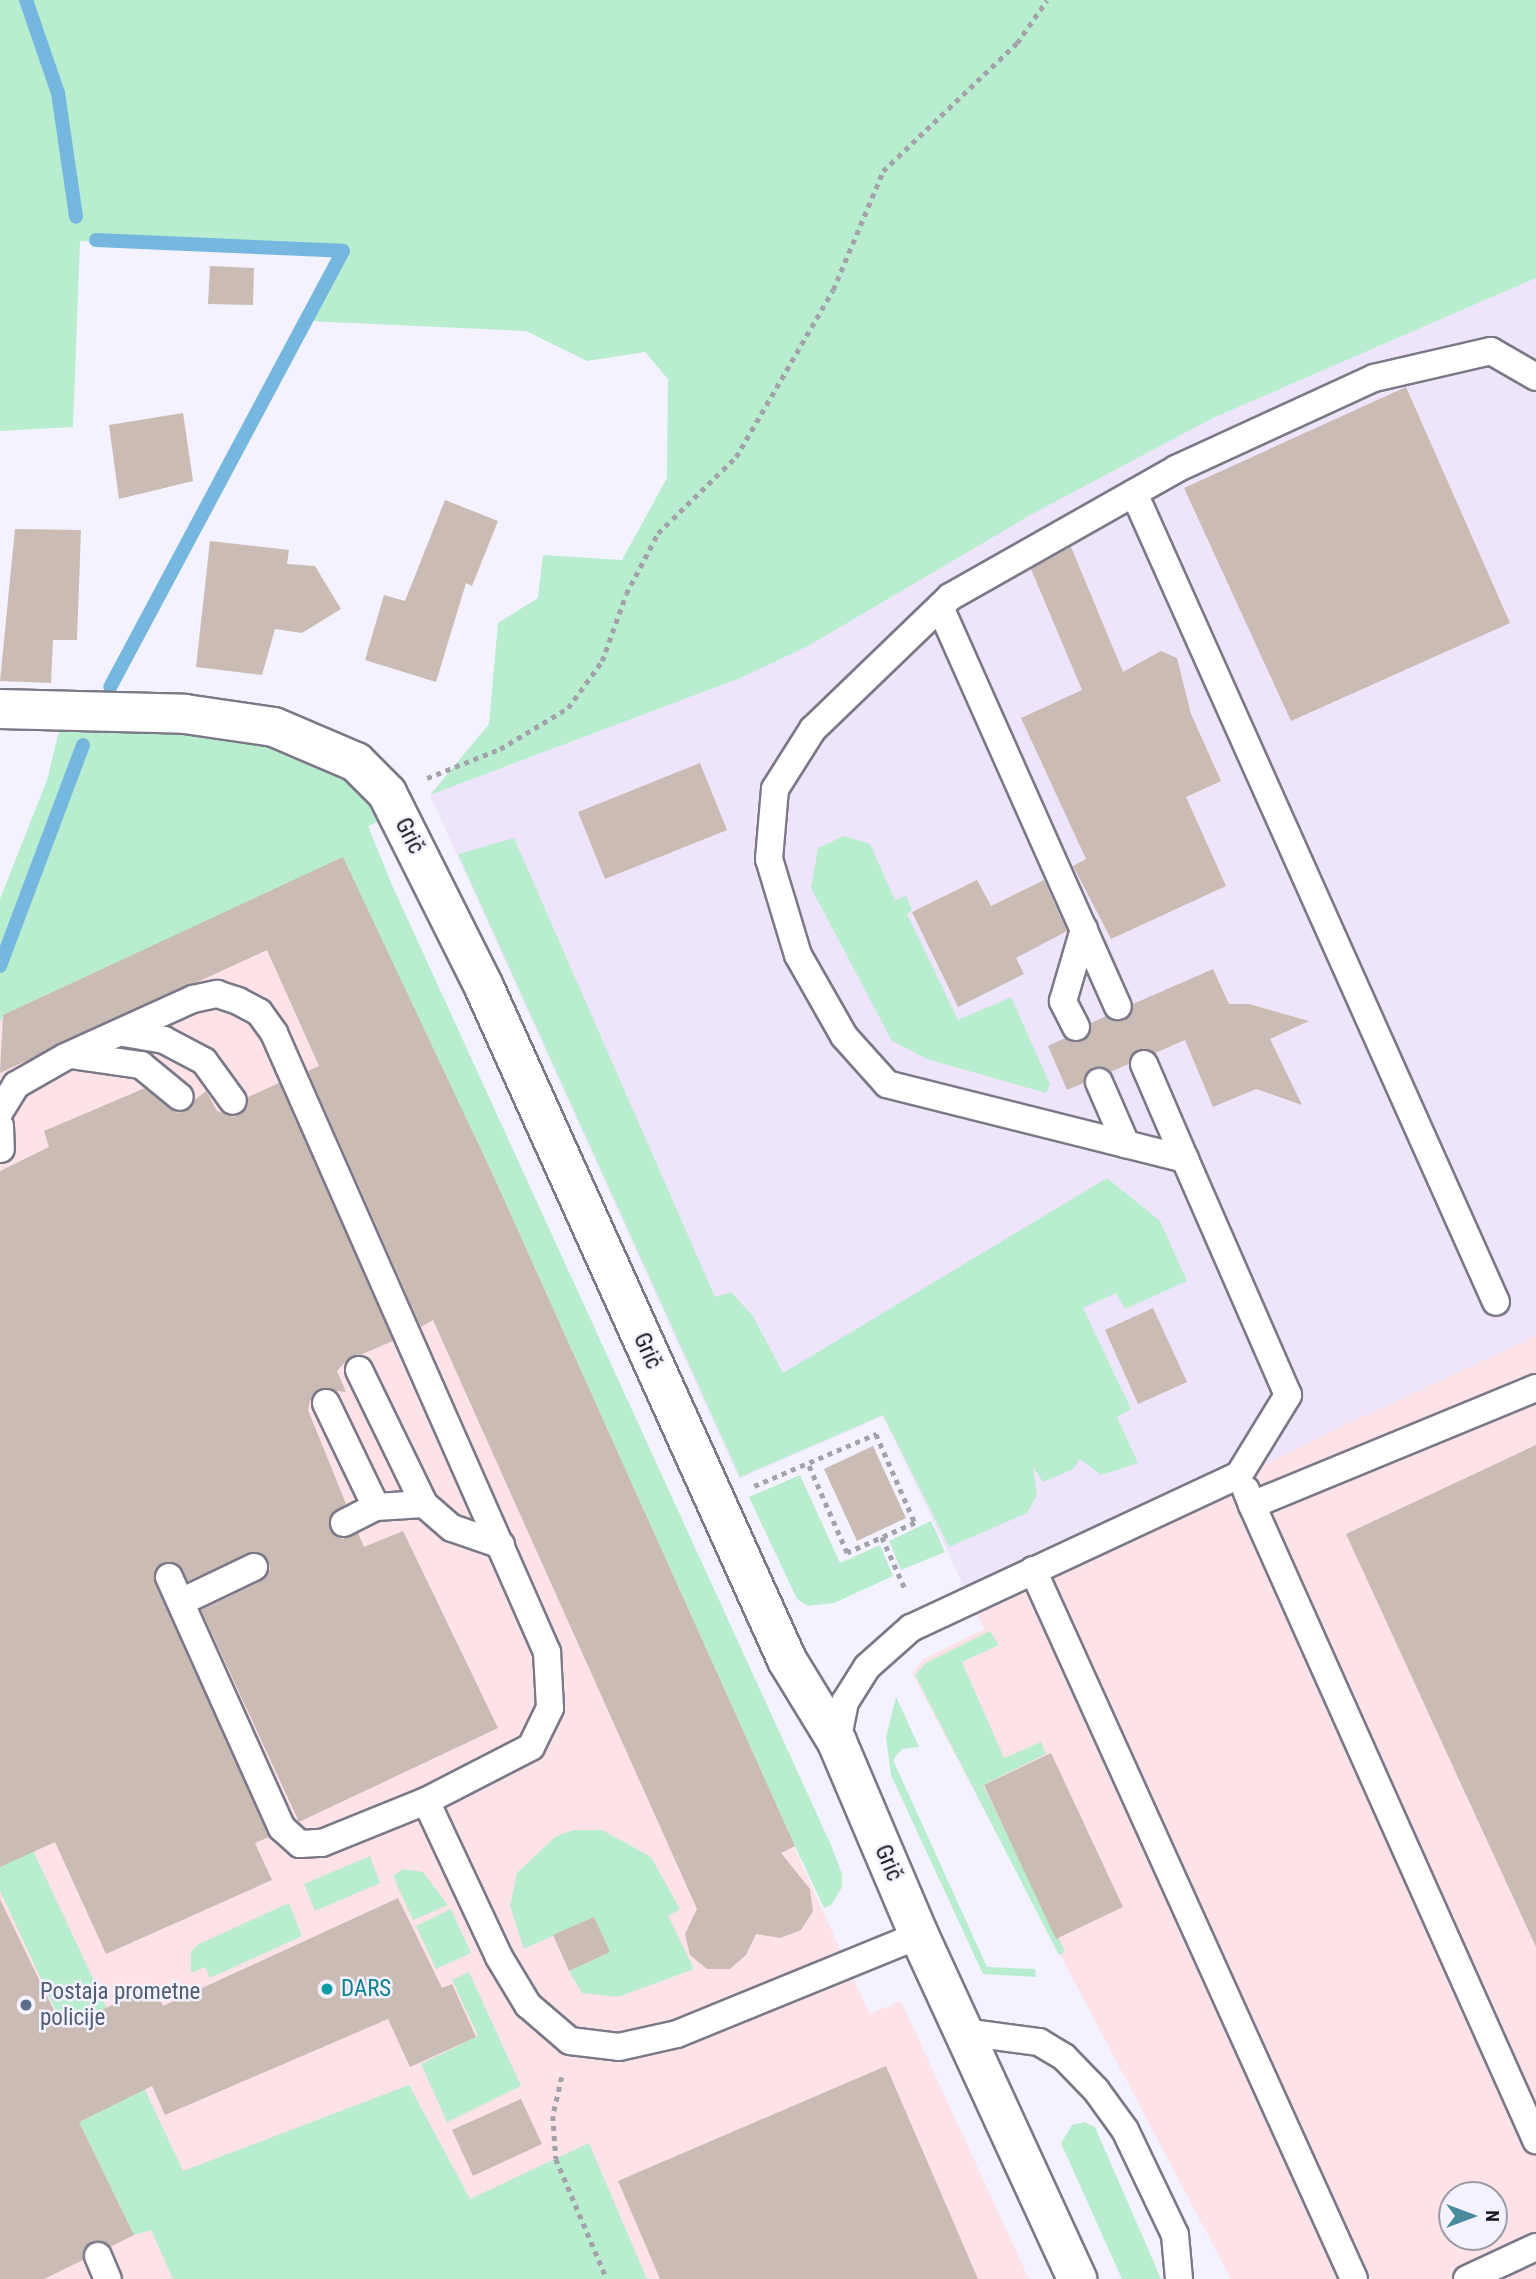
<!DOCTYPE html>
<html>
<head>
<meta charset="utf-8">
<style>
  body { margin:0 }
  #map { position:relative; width:1536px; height:2279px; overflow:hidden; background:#f4f2fe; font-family:"Roboto Condensed",sans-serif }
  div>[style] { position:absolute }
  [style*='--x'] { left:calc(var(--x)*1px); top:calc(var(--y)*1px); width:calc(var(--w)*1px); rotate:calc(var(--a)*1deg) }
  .commercial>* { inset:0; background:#fde2e8 }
  .industrial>* { inset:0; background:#efe5fb }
  .green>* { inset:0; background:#b8edd0 }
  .stream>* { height:14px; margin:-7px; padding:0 7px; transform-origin:7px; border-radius:7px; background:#75b7de }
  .building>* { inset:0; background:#cabbb4 }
  .path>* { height:4.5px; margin-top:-2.25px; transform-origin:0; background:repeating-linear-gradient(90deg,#a3a2ab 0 5px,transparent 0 10px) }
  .roads { filter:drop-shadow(2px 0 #7b7987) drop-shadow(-2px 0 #7b7987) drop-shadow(0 2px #7b7987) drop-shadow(0 -2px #7b7987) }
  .service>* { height:26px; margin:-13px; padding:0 13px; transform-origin:13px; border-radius:13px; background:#fff }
  .minor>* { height:38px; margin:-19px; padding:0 19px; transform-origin:19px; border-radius:19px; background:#fff }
  .dots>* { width:19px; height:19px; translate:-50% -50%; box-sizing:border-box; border:4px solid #f4f2fe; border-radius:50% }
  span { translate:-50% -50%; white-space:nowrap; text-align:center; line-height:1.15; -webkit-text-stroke:5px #f4f2fe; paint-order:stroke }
  .street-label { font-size:23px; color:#18181d }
  .culture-label { font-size:23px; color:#0d838f }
  .left { translate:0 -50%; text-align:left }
  .service-label { font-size:23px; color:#4e5e75 }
  .north { position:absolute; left:1438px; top:2181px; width:70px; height:70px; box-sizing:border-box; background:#f4f2fe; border:2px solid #9c9ba4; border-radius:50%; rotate:90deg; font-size:19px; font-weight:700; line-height:28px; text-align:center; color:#18181d }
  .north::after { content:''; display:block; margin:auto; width:24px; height:32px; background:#498b9c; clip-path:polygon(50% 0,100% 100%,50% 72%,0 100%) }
</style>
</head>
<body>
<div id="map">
  <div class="commercial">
    <div style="clip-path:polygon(343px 857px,493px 1175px,869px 2014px,901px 2001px,1029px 2279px,0 2279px,0 1022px,3px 1015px)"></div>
    <div style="clip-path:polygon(evenodd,1536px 1336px,1536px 2279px,1231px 2279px,912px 1673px,924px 1659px,984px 1629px,975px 1610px,1344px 1425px,1536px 1336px,1452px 2195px,1494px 2195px,1494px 2237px,1452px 2237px,1452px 2195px)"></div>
  </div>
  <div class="industrial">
    <div style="clip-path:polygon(1536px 278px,1536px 1336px,1344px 1425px,975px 1610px,883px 1416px,739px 1479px,430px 795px,740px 678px,808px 646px,1034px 513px,1213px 418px)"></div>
  </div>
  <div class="green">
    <div style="clip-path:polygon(0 0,1536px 0,1536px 278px,1213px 418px,1034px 513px,808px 646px,740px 678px,430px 795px,489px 724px,498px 623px,538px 598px,543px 555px,622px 560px,667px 478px,668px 379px,645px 352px,587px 361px,526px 331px,308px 321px,334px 255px,80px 241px,73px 427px,0 431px)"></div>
    <div style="clip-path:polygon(61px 723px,197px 727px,282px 743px,330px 766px,361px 790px,380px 821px,368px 826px,392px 885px,831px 1845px,842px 1874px,842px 1887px,831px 1905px,824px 1908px,795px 1846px,493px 1175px,343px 858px,3px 1015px,0 1022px,0 899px,47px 780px)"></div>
    <div style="clip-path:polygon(844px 836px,870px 844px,895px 900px,906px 896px,912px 910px,907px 914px,958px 1020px,1011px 997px,1050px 1084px,1046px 1093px,927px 1059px,892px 1041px,811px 888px,818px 848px)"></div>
    <div style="clip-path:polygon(514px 838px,715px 1297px,731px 1292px,753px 1316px,783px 1373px,1107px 1178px,1160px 1221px,1187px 1281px,1125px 1309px,1116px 1293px,1083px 1308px,1131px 1409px,1117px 1417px,1138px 1463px,1101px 1475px,1080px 1459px,1073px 1469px,1043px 1482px,1033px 1467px,1037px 1495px,1027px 1513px,949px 1547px,883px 1415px,740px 1477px,458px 854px)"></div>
    <div style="clip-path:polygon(800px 1475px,840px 1563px,880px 1545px,893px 1576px,834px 1603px,808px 1606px,797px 1599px,749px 1497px)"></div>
    <div style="clip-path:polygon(931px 1521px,945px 1552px,901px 1570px,889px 1541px)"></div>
    <div style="clip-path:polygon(990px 1631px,999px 1645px,962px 1662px,1004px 1758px,1041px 1742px,1046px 1754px,983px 1785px,1059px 1939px,1065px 1952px,1059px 1955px,915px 1675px,926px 1663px)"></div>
    <div style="clip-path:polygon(896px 1697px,919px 1747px,902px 1749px,893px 1760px,987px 1967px,1035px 1969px,1036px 1977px,983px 1974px,891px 1775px,886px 1737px)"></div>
    <div style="clip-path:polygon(0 1780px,183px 2171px,409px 2085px,470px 2199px,589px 2143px,647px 2279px,173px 2279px,151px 2230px,134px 2235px,79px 2122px,102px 2110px,0 1891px)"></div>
    <div style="clip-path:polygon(573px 1830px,602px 1830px,651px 1857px,680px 1909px,668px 1916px,694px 1969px,618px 1997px,582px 1993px,569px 1971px,610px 1952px,594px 1917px,524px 1949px,510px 1906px,517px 1873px,555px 1837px)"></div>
    <div style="clip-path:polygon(370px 1856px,380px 1883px,315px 1911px,304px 1884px)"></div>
    <div style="clip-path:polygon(403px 1869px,423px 1872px,448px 1905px,413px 1920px,393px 1876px)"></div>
    <div style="clip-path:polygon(289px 1903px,302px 1936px,210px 1978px,205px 1967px,191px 1973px,191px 1951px,199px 1944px)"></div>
    <div style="clip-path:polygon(451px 1909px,471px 1953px,436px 1969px,416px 1926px)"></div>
    <div style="clip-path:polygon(469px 1972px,521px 2086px,447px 2122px,421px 2064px,478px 2036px,452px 1980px)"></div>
    <div style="clip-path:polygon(1084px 2122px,1095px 2127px,1161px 2279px,1122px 2279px,1061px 2143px,1072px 2125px)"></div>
  </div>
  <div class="stream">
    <div style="--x:26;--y:0;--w:98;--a:71"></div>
    <div style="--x:58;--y:93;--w:125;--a:81.7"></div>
    <div style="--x:96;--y:240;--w:247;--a:2.5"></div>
    <div style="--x:343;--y:251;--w:494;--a:118.1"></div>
    <div style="--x:0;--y:966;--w:236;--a:-69.4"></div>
  </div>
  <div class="building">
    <div style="clip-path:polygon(210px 266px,254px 268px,253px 305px,208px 304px)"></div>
    <div style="clip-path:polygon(1406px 387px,1510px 623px,1291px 721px,1184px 488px)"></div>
    <div style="clip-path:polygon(183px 413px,193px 481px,119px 499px,109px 425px)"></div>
    <div style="clip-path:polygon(445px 500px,498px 521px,472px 586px,466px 583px,436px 682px,365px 660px,384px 595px,405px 601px)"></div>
    <div style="clip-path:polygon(15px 529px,81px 530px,77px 640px,53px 640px,51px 683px,0 681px)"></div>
    <div style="clip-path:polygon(210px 541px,289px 550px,287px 564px,315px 566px,341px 609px,302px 633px,275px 629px,262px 675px,196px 667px)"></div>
    <div style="clip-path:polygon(1071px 547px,1123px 672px,1161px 651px,1177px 658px,1191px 714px,1221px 781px,1186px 797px,1226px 886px,1111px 939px,1073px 866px,1086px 859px,1021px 718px,1082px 690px,1031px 569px)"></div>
    <div style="clip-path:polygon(700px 763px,727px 830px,605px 879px,578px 812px)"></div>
    <div style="clip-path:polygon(343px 857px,493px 1175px,795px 1846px,781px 1853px,810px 1889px,813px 1911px,801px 1930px,780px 1938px,756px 1934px,746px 1955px,730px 1969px,707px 1969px,690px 1955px,685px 1934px,697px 1909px,433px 1320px,421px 1327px,308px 1071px,319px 1066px,267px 950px,0 1073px,3px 1015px)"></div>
    <div style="clip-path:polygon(977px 880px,991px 906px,1044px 880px,1067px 931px,1016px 958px,1024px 974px,958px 1007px,912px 912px)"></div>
    <div style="clip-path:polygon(1213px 969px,1229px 1004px,1249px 1004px,1309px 1021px,1270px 1039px,1302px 1105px,1256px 1089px,1213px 1107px,1185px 1040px,1155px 1053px,1138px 1049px,1129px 1064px,1110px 1072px,1093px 1067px,1084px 1083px,1067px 1090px,1048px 1046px,1065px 1038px,1082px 1041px,1091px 1023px,1106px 1016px,1124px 1021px,1133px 1004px)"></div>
    <div style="clip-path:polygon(279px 1083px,393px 1341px,346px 1361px,337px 1371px,346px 1392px,320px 1389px,310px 1401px,308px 1410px,346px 1504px,331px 1514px,330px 1529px,342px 1539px,358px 1533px,364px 1547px,403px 1531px,498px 1728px,299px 1822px,201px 1610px,261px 1581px,270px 1569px,268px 1560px,248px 1553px,188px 1581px,178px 1564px,162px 1563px,155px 1583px,269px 1837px,255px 1843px,272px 1880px,106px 1954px,55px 1842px,0 1867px,0 1171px,49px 1147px,44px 1131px,145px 1088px,178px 1113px,206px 1091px,217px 1111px,234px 1117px,247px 1108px,248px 1097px)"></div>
    <div style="clip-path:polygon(1153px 1308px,1187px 1382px,1138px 1404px,1105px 1330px)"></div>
    <div style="clip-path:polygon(1536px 1445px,1536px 1947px,1346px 1534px)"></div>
    <div style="clip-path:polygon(873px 1446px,906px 1518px,857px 1541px,824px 1469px)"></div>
    <div style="clip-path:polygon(1051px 1753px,1123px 1907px,1056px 1939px,984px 1785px)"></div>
    <div style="clip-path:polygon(398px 1898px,442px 1988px,452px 1984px,476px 2037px,410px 2067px,388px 2019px,165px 2115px,152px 2086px,79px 2122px,134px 2235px,110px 2247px,91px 2242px,83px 2260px,44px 2279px,0 2279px,0 1899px,62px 2027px,154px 1987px,163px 2006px)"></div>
    <div style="clip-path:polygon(594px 1917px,610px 1952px,569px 1971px,553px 1935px)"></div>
    <div style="clip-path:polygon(886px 2066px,978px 2279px,660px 2279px,618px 2181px)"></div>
    <div style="clip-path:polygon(521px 2099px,542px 2144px,473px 2176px,452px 2130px)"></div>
  </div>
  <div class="path">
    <div style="--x:427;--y:778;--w:79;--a:-21.7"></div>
    <div style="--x:500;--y:749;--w:79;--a:-31.1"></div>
    <div style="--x:568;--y:708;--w:58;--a:-54.1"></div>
    <div style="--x:602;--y:661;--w:71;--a:-70.3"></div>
    <div style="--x:626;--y:594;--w:69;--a:-62.3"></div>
    <div style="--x:658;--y:533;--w:109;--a:-44.3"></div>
    <div style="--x:736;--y:457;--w:193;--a:-59.9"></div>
    <div style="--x:833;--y:290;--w:129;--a:-67.2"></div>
    <div style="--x:883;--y:171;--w:185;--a:-43.7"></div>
    <div style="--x:1017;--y:43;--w:52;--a:-55.1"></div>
    <div style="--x:754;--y:1486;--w:133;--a:-23.1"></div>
    <div style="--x:876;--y:1434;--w:97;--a:66.3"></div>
    <div style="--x:915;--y:1523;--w:74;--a:156.2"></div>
    <div style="--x:847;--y:1553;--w:97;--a:-113.7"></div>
    <div style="--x:882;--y:1537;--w:59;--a:66"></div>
    <div style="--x:562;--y:2077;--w:40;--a:103"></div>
    <div style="--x:553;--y:2116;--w:43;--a:86"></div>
    <div style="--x:556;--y:2159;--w:130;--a:67"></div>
  </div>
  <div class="roads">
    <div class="service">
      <div style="--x:1134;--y:493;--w:886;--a:65.89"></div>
      <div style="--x:940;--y:607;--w:437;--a:66"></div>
      <div style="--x:1076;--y:1027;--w:29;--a:-117"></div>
      <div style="--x:1063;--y:1001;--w:75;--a:-73.7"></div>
      <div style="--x:124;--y:1033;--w:41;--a:9.9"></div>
      <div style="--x:164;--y:1040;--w:45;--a:27.7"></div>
      <div style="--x:204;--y:1061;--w:49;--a:54.1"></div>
      <div style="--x:77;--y:1056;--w:65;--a:8"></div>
      <div style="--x:141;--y:1065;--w:50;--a:39.4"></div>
      <div style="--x:1144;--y:1064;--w:103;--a:66.7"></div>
      <div style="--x:1099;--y:1082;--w:68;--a:66.5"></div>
      <div style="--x:0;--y:1111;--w:31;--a:-58"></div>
      <div style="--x:16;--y:1085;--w:56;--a:-29.7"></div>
      <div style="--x:65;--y:1057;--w:141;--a:-24.4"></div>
      <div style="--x:193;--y:999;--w:25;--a:-12"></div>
      <div style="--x:217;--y:994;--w:22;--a:18"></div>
      <div style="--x:238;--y:1001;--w:24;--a:28"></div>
      <div style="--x:259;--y:1012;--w:26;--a:54"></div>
      <div style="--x:274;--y:1033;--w:677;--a:66.2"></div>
      <div style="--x:547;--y:1652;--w:56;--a:86.9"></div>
      <div style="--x:550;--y:1708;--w:43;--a:116"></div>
      <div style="--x:531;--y:1747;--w:118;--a:152.8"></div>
      <div style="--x:0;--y:1126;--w:23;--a:88"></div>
      <div style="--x:359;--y:1370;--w:149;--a:64.1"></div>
      <div style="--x:424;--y:1504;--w:37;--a:41"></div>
      <div style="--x:452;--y:1528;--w:52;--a:19.1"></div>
      <div style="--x:326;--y:1403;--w:115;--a:64.3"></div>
      <div style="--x:376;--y:1507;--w:48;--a:-3.6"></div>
      <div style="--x:1246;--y:1490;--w:16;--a:68"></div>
      <div style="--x:1252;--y:1505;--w:307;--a:-22.4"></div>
      <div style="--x:1252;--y:1505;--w:696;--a:65.9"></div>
      <div style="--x:344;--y:1523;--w:36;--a:-27"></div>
      <div style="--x:1033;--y:1570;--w:778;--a:65.64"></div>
      <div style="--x:169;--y:1577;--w:275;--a:65.8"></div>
      <div style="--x:282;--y:1828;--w:24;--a:42"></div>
      <div style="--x:300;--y:1844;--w:22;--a:-3"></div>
      <div style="--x:322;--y:1843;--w:112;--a:-22"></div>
      <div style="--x:426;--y:1801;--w:172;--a:64.9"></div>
      <div style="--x:499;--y:1957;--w:56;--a:58.9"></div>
      <div style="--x:528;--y:2005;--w:55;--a:40.6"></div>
      <div style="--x:570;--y:2041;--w:49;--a:7"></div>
      <div style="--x:619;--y:2047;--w:59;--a:-12.6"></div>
      <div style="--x:677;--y:2034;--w:261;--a:-22.2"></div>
      <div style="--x:181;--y:1602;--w:81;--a:-25.6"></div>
      <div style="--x:837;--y:1742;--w:41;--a:-78.7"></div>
      <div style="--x:845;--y:1702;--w:41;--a:-57.8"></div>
      <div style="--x:867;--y:1667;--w:59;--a:-41.6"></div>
      <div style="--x:911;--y:1628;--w:362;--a:-25"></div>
      <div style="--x:1239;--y:1475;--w:94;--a:-58.5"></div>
      <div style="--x:1288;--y:1395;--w:257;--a:-113.6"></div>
      <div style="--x:1185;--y:1159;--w:307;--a:-165.9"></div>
      <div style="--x:887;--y:1084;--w:64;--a:-131.9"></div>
      <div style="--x:844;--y:1036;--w:93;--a:-119.6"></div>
      <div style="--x:798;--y:955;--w:100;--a:-106.8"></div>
      <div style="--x:769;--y:859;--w:70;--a:-85.1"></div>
      <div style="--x:775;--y:789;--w:71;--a:-57.7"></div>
      <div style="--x:813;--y:729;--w:190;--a:-43.9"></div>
      <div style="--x:950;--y:597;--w:260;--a:-29.5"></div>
      <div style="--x:1176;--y:469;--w:218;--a:-24.7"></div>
      <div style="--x:1374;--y:378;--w:120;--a:-13"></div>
      <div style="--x:1491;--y:351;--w:52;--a:30"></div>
      <div style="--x:963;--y:2032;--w:77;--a:7.5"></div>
      <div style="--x:1039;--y:2042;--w:29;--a:31"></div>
      <div style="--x:1064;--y:2057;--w:46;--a:45.9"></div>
      <div style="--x:1096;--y:2090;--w:49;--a:54.1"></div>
      <div style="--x:1125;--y:2130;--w:116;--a:64.5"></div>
      <div style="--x:1175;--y:2235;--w:44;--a:84.8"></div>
      <div style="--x:98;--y:2256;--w:25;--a:67"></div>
      <div style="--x:1467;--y:2279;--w:76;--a:-24.9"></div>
    </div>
    <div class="minor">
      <div style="--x:0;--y:709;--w:185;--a:1.5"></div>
      <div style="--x:185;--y:714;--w:90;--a:8.3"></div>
      <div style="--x:274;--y:727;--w:89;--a:23.1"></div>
      <div style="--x:356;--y:762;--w:44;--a:45"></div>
      <div style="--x:387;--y:793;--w:217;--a:63.4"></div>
      <div style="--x:484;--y:987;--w:738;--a:65.76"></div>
      <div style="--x:787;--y:1660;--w:96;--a:58.6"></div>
      <div style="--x:837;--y:1742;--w:210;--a:67"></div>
      <div style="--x:919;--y:1935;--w:379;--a:65.3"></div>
    </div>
  </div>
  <div class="dots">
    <div style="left:327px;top:1989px;background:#0f9aa8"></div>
    <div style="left:26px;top:2005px;background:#5c6f8a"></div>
  </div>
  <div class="street-label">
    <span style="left:409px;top:836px;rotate:63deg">Grič</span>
    <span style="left:647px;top:1351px;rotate:66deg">Grič</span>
    <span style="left:888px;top:1863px;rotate:67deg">Grič</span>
  </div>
  <div class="culture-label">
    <span class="left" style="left:341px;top:1989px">DARS</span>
  </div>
  <div class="service-label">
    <span class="left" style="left:40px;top:2005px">Postaja prometne<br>policije</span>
  </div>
  <div class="north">N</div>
</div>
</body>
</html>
